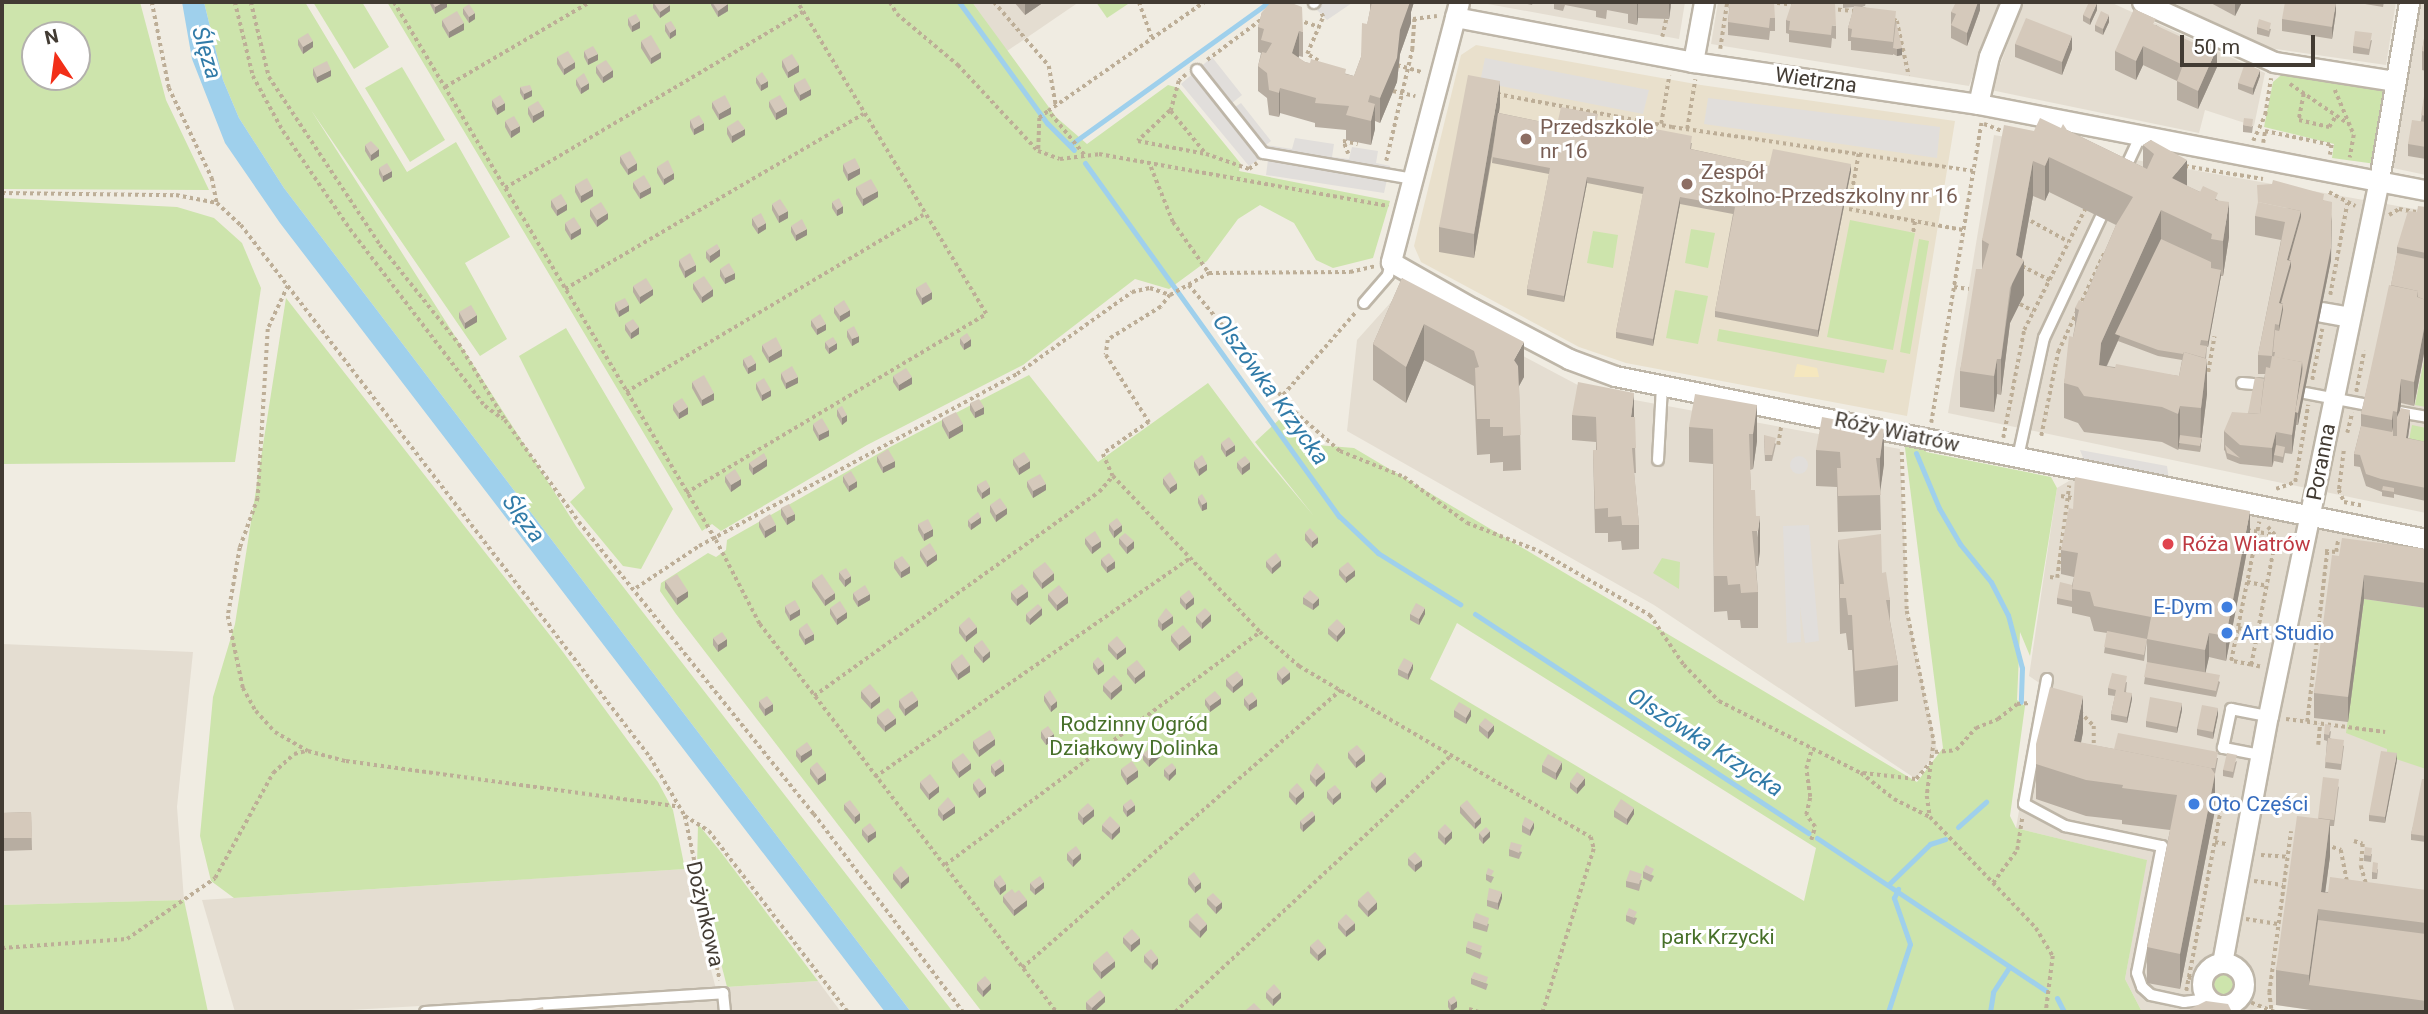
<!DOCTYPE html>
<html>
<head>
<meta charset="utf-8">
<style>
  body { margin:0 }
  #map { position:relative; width:2428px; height:1014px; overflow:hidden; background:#f0ece2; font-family:Roboto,sans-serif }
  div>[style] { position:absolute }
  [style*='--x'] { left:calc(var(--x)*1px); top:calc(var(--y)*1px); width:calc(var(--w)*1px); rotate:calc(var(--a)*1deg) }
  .residential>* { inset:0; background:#e4ddd1 }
  .education>* { inset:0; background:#e9e0cc }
  .green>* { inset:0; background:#cde4ac }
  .round { border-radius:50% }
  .sand>* { inset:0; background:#f5e7be }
  .parking>* { inset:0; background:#e1dedb }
  .water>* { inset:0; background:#9fd0ec }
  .stream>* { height:5px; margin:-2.5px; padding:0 2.5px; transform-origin:2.5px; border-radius:2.5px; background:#9fd0ec }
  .path>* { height:3.5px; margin-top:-1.75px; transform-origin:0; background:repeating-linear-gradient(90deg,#bdae97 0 3.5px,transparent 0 7px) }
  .roads { filter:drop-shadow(2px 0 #beb6a8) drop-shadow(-2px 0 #beb6a8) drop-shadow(0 2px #beb6a8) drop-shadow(0 -2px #beb6a8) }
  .lane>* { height:10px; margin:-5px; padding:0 5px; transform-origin:5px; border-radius:5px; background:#fff }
  .street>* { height:19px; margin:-9.5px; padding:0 9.5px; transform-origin:9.5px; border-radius:9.5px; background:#fff }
  .street>.ring { margin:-9.5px; padding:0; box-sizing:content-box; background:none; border:19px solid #fff; border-radius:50% }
  .wall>* { inset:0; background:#b7ada1 }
  .shaded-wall>* { inset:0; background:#958d83 }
  .building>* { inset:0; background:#d5c9bb }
  .dots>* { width:19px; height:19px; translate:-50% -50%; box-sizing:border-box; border:4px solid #fff; border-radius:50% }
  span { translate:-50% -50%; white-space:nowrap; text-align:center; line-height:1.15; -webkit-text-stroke:6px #fff; paint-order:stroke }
  .street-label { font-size:21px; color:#423b33 }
  .education-label { font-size:21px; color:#785e54 }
  .left { translate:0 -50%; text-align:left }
  .health-label { font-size:21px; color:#be3a42 }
  .shop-label { font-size:21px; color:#366cbe }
  .right { translate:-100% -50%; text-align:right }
  .park-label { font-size:21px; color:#477029 }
  .water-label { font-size:23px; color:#317ba8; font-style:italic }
  .frame { position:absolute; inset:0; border:4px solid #423b33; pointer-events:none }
  .north { position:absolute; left:21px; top:21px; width:70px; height:70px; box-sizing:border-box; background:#fff; border:2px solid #b3b1ad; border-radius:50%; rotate:347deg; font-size:19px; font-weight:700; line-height:28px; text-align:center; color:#423b33 }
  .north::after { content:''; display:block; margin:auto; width:24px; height:32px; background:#f22f18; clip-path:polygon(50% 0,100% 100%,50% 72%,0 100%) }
  .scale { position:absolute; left:2180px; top:35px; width:135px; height:32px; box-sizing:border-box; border:4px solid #423b33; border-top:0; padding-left:9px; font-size:21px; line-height:24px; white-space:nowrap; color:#423b33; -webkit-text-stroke:5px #fff; paint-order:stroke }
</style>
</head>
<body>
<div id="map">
  <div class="residential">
    <div style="clip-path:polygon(972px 2px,1079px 2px,1007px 51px)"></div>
    <div style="clip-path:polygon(1477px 2px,1685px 2px,1679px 39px)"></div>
    <div style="clip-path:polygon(1718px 2px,2000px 2px,1969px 86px,1711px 44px)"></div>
    <div style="clip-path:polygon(2023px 2px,2110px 2px,2265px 73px,2254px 126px,2205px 110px,2199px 133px,1991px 90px)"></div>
    <div style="clip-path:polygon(2172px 2px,2396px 2px,2386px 65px,2269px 48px)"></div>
    <div style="clip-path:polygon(2420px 2px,2426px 2px,2426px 175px,2393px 168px)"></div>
    <div style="clip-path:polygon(1994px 135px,2426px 211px,2426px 513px,1948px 413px)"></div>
    <div style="clip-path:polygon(1408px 295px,1591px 392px,1900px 449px,1908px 615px,1937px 751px,1916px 779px,1654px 605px,1347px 431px,1357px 340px,1392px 301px)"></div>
    <div style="clip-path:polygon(2074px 478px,2426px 547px,2426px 1012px,2326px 1012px,2276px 1005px,2242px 1012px,2142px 1012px,2125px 979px,2146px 860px,2016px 828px,2041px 684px,2029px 676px,2057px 488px)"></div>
    <div style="clip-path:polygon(2px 644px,193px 652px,177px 807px,184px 900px,2px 905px)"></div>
    <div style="clip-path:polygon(685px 869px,716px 989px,316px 1012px,235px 1012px,202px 900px)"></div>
    <div style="clip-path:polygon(818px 981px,841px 1012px,730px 1012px,727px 987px)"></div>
    <div style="clip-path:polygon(717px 1001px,719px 1012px,526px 1012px)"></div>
  </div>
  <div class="education">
    <div style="clip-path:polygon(1476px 45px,1701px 85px,1955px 121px,1907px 416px,1626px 363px,1579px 347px,1421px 262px,1414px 246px,1461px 55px)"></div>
  </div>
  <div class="green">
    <div style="clip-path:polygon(evenodd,2px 2px,140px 2px,166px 100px,209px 190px,2px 189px,2px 2px,35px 35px,77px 35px,77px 77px,35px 77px,35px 35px)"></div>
    <div style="clip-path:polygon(204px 2px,305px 2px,407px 172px,456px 142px,510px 237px,465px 263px,507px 339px,480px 356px,311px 110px,576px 526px,953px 1012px,911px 1012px,284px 188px,239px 118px,223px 80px)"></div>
    <div style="clip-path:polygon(313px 2px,362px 2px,389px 47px,354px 69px)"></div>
    <div style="clip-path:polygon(387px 2px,972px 2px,1056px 117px,1087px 144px,1168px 85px,1179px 88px,1241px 164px,1239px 171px,1390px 201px,1373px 258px,1333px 268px,1316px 260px,1294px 223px,1260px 205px,1238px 219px,1207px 261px,1169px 289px,1135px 279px,1023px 365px,867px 445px,721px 531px,712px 524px,702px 531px)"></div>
    <div style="clip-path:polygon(1096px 2px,1131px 2px,1107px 18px)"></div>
    <div style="clip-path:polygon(402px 67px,445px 140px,410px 162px,365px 88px)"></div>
    <div style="clip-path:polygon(2286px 71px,2385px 89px,2376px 164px,2332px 158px,2334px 144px,2264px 127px,2273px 82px)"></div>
    <div style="clip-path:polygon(2px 198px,177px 207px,214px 218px,242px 243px,261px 288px,235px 462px,2px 464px)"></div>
    <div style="clip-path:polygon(1850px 220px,1915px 233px,1893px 350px,1827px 337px)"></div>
    <div style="clip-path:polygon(1691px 229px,1715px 233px,1708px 268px,1685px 263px)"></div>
    <div style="clip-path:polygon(1593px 231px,1618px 235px,1613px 268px,1587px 263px)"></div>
    <div style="clip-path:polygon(1919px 239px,1929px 241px,1910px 354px,1900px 352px)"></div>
    <div style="clip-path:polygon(1675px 290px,1708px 296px,1698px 344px,1666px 338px)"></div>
    <div style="clip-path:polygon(286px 298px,563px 652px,658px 782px,673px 810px,685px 869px,234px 898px,211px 881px,200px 836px,213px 697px,235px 624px)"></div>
    <div style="clip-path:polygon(566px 328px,673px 509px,641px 569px,623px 566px,570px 502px,585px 488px,519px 356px)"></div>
    <div style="clip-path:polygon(1719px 329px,1887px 360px,1884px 373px,1717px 341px)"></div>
    <div style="clip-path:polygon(2426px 351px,2426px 407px,2415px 405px)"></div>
    <div style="clip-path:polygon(evenodd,1029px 375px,1098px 462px,1208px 383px,1255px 446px,1313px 515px,1255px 442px,1283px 416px,1317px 445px,1354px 448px,1917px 782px,1943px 748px,1904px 440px,1925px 446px,1926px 452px,2051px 477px,2057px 488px,2030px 656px,2020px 632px,2017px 700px,2025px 706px,2010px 816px,2016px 828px,2147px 860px,2125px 979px,2142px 1012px,982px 1012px,676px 614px,660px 591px,661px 583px,708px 553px,716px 557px,726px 550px,727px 540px,890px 447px,1029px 375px,1457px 623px,1816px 848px,1804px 901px,1430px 679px,1457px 623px)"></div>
    <div style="clip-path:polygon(2412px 425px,2426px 428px,2426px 455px,2407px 450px)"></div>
    <div style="clip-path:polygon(1662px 558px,1680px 562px,1679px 589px,1653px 573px)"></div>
    <div style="clip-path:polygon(2364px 599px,2426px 608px,2426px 769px,2387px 756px,2387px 749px,2346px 733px)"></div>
    <div style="clip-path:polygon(698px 824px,720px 851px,818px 981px,727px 987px,697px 868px)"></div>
    <div style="clip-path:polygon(184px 900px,208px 1012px,2px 1012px,2px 905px)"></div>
    <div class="round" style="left:2209px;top:971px;width:28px;height:28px"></div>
  </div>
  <div class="sand">
    <div style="clip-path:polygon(1797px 364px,1817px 368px,1819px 377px,1794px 377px)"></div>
  </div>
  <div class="parking">
    <div style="clip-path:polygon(1309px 2px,1351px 2px,1352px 3px,1327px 20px)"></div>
    <div style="clip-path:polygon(1212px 57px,1242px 95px,1232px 103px,1235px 107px,1241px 103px,1271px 141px,1266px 145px,1292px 149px,1295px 138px,1334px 144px,1332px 157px,1349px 159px,1352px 147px,1378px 151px,1376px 163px,1390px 166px,1384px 193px,1266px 175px,1268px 160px,1259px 159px,1249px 166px,1181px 84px)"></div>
    <div style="clip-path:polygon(1485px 58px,1649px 90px,1643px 114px,1480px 82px)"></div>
    <div style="clip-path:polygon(1708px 98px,1940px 127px,1937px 158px,1704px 124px)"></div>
    <div style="clip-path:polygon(2080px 450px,2167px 466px,2169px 479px,2085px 463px)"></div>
    <div class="round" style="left:1790px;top:456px;width:18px;height:18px"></div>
    <div style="clip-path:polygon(1809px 525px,1819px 641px,1805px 643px,1800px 607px,1801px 642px,1787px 643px,1783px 526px)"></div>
  </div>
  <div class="water">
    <div style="clip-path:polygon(182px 2px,204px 2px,223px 80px,239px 118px,284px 188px,911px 1012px,885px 1012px,280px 223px,225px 143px,192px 59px)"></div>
  </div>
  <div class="stream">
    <div style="--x:959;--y:2;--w:150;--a:54"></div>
    <div style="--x:1047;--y:123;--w:38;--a:45"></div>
    <div style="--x:1070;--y:145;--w:245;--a:-35.7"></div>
    <div style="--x:1085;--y:163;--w:435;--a:54.3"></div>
    <div style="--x:1339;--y:516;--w:54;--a:43.5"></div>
    <div style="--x:1378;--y:553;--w:97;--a:31.9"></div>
    <div style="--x:1916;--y:453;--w:60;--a:67.3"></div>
    <div style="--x:1939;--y:508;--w:42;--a:59.7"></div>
    <div style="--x:1960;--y:544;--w:49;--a:50.8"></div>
    <div style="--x:1991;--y:582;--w:37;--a:63"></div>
    <div style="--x:2008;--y:615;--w:55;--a:75.2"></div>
    <div style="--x:2022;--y:668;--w:34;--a:92"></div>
    <div style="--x:1475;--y:614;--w:399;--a:33.3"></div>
    <div style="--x:1958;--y:827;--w:38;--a:-42"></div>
    <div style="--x:1817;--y:838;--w:275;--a:33.7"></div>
    <div style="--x:1889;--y:884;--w:57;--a:-44.3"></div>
    <div style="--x:1930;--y:844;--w:16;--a:-18"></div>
    <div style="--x:2057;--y:998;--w:16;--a:63"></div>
    <div style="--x:1888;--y:1012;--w:71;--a:-72.1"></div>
    <div style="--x:1910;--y:944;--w:49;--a:-109.2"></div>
    <div style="--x:1894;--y:898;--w:10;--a:-66"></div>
    <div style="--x:1990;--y:1012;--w:20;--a:-81"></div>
    <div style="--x:1993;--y:992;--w:30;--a:-57"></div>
  </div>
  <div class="path">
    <div style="--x:152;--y:2;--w:88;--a:78.8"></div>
    <div style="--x:169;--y:88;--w:100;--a:64.5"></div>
    <div style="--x:212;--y:178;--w:25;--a:79"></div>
    <div style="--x:235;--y:2;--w:76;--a:76.3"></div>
    <div style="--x:253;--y:76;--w:63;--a:61.4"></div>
    <div style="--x:283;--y:131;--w:119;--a:55.6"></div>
    <div style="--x:350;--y:229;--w:223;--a:52.7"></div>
    <div style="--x:485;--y:406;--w:22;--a:36"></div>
    <div style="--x:251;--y:2;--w:77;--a:76.5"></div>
    <div style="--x:269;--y:77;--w:201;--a:56.5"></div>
    <div style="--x:380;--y:245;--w:127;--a:51.4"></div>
    <div style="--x:459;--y:344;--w:89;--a:58.8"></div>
    <div style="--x:505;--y:420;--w:126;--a:54"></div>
    <div style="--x:579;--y:522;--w:375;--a:51.2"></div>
    <div style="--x:814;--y:814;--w:248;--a:53"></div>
    <div style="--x:394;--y:2;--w:627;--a:59.1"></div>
    <div style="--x:716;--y:540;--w:95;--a:62.4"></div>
    <div style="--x:760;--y:624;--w:489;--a:52.6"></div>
    <div style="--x:890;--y:2;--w:14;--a:60"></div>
    <div style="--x:897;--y:14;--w:80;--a:39.9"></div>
    <div style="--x:958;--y:65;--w:117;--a:47.1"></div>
    <div style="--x:1038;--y:151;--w:23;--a:20"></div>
    <div style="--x:1060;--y:159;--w:39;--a:-7"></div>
    <div style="--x:1099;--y:154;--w:294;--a:10.2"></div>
    <div style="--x:994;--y:2;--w:84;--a:49.3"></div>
    <div style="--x:1049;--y:66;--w:40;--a:80"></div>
    <div style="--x:1139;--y:2;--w:37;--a:70"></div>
    <div style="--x:1770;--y:2;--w:25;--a:7"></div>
    <div style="--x:1831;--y:9;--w:23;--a:5"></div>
    <div style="--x:1413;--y:19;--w:24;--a:-7"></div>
    <div style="--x:1893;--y:19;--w:4;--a:27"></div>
    <div style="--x:1897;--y:21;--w:56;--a:77.7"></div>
    <div style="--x:1298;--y:20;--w:22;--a:18"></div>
    <div style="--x:1662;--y:37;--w:18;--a:-77"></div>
    <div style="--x:1720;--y:49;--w:48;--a:-81.5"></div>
    <div style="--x:1207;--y:60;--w:69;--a:-36.7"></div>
    <div style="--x:1318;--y:61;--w:13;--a:-148"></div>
    <div style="--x:1307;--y:54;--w:40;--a:-66.6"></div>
    <div style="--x:1323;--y:17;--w:4;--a:-117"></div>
    <div style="--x:1397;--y:65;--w:26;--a:16"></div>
    <div style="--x:1186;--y:75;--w:9;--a:139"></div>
    <div style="--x:1179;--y:81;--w:31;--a:105"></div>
    <div style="--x:1171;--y:111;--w:55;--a:50.9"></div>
    <div style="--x:2290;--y:84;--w:73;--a:34.3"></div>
    <div style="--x:445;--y:87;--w:168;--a:-30.4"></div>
    <div style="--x:2335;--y:90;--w:49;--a:67.1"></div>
    <div style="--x:2354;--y:135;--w:23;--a:100"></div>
    <div style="--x:1393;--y:91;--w:23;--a:13"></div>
    <div style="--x:1497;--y:94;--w:178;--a:10.7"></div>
    <div style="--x:1672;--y:127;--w:304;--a:8.3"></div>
    <div style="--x:2304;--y:94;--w:26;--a:101"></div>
    <div style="--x:2299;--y:120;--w:31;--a:13"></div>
    <div style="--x:2329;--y:127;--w:13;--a:-58"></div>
    <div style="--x:1170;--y:111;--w:44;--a:136.8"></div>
    <div style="--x:1138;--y:141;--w:69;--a:10.8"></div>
    <div style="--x:1206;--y:154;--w:46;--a:19.2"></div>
    <div style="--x:1249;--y:169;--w:10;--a:-37"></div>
    <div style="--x:1661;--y:124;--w:49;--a:-80.5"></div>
    <div style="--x:1984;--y:124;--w:22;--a:21"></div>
    <div style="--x:1687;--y:129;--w:50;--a:-80.7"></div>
    <div style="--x:2253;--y:141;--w:29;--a:-65"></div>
    <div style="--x:2265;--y:115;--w:37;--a:-81"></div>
    <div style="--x:2263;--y:143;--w:12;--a:-81"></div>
    <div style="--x:2265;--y:131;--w:68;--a:11.8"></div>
    <div style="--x:2332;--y:145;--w:10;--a:101"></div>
    <div style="--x:1038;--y:149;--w:31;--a:-88"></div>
    <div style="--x:1039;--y:118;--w:11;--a:-38"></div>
    <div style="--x:1348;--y:154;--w:14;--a:-111"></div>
    <div style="--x:1343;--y:141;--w:15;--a:11"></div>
    <div style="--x:1859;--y:154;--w:56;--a:100.3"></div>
    <div style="--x:1849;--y:209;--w:116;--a:10.4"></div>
    <div style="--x:1084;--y:155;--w:57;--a:-129.3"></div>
    <div style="--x:1048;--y:111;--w:190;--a:-34.9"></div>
    <div style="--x:1386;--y:161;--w:114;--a:-76.8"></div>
    <div style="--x:1412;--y:50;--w:31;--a:-86"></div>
    <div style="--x:2185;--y:166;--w:79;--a:9.5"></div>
    <div style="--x:1151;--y:167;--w:59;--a:68.2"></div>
    <div style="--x:1173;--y:222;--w:62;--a:54.8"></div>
    <div style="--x:505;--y:188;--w:346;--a:-30.6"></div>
    <div style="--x:2329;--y:192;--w:30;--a:28"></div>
    <div style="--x:2;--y:193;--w:174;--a:0.7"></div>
    <div style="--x:176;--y:195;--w:42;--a:11"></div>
    <div style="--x:217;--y:203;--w:33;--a:43"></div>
    <div style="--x:241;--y:225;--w:671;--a:52.45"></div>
    <div style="--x:650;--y:757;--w:69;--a:59.3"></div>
    <div style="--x:685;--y:816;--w:168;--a:78"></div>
    <div style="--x:2389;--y:215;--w:12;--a:-31"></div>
    <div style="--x:2399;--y:209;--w:27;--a:10"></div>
    <div style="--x:2031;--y:221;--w:43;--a:28.9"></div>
    <div style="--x:1913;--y:232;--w:11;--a:-80"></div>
    <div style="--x:2022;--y:266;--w:33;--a:27"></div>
    <div style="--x:1189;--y:285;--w:165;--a:50.2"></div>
    <div style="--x:1295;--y:412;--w:60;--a:40.9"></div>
    <div style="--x:1340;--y:451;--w:69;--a:22.1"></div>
    <div style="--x:1404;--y:477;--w:78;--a:36.1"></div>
    <div style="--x:1467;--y:523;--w:77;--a:21.3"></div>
    <div style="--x:1539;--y:551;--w:128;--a:30"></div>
    <div style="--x:1650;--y:615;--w:60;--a:55.8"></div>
    <div style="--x:1684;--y:665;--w:50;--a:45.8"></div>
    <div style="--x:1719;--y:701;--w:159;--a:26.9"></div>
    <div style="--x:1861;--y:773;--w:42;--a:38.2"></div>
    <div style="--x:1894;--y:799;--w:40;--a:26.6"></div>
    <div style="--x:288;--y:286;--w:47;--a:114.9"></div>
    <div style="--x:268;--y:329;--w:169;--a:93.4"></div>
    <div style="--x:258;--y:498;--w:53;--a:109.8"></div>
    <div style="--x:240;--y:548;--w:69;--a:100"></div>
    <div style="--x:228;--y:616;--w:74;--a:78.2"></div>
    <div style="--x:243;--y:688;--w:26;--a:61"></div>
    <div style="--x:256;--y:711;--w:28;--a:48"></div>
    <div style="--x:275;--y:732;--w:38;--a:30"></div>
    <div style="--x:308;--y:751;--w:39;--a:15"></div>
    <div style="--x:346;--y:761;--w:337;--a:7.8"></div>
    <div style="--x:1954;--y:287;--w:15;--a:8"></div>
    <div style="--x:565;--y:289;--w:346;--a:-30.4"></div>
    <div style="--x:1170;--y:295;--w:15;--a:127"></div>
    <div style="--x:1161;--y:307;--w:62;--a:148.1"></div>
    <div style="--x:1108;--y:340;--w:15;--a:98"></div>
    <div style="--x:1106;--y:355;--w:80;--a:57.3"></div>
    <div style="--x:1149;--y:422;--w:56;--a:145.2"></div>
    <div style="--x:1103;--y:454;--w:24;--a:66"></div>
    <div style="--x:1113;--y:476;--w:214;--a:46.7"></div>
    <div style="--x:1260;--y:632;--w:52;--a:41.1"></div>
    <div style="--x:1299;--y:666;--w:338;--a:30.4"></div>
    <div style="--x:1591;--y:837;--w:12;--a:76"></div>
    <div style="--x:1594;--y:849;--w:171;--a:107.4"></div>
    <div style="--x:2330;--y:295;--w:93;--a:-79.4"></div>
    <div style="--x:2020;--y:304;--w:15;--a:28"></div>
    <div style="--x:2208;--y:372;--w:36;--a:-80"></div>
    <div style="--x:2312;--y:380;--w:52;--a:-78.9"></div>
    <div style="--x:626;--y:392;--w:346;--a:-30.8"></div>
    <div style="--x:2356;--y:392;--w:42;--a:-79"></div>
    <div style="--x:1283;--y:395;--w:111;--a:-48.7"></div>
    <div style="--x:1931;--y:423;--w:304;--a:-80.5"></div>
    <div style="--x:2347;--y:433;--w:21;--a:-76"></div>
    <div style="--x:2041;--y:436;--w:86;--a:-78.6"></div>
    <div style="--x:2058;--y:352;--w:111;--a:-65"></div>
    <div style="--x:2003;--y:438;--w:110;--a:-79"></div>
    <div style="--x:2024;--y:330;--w:136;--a:-63.2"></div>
    <div style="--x:1778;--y:445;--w:19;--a:-81"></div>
    <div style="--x:2344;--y:451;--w:39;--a:97"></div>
    <div style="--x:2339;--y:490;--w:13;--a:67"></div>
    <div style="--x:2344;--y:502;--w:20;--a:11"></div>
    <div style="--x:1902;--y:452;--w:159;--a:88.2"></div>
    <div style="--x:1907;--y:611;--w:133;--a:78.3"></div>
    <div style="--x:1934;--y:741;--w:55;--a:97.3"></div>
    <div style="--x:1927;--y:796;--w:21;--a:82"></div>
    <div style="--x:1930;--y:817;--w:153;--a:46.3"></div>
    <div style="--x:2036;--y:928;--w:33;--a:59"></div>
    <div style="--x:2053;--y:956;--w:56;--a:97.1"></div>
    <div style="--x:2295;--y:482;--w:78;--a:-80.4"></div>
    <div style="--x:2276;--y:489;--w:20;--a:-20"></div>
    <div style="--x:686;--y:493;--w:349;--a:-30.8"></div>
    <div style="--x:986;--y:314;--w:365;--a:-121.2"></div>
    <div style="--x:2061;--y:496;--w:17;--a:10"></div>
    <div style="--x:2268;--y:527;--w:12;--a:48"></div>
    <div style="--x:2247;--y:530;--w:27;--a:10"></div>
    <div style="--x:2325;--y:551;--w:11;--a:5"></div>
    <div style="--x:2336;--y:552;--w:13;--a:-81"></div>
    <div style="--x:2050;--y:577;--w:7;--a:8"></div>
    <div style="--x:2057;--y:578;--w:93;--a:-82.6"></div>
    <div style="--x:2247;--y:582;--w:20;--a:11"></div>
    <div style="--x:636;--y:588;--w:76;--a:-33.7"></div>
    <div style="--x:699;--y:546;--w:362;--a:-28.4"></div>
    <div style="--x:1017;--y:374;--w:141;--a:-35.5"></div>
    <div style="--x:1132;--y:292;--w:18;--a:-13"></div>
    <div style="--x:1150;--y:288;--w:21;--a:19"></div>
    <div style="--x:1170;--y:295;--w:45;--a:-29.4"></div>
    <div style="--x:1209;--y:273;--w:141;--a:-0.4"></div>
    <div style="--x:1350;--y:272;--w:26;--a:-13"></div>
    <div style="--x:2238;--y:628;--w:20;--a:11"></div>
    <div style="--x:2251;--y:665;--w:20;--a:-169"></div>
    <div style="--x:2231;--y:661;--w:142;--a:-78.6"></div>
    <div style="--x:2260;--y:667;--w:9;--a:-167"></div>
    <div style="--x:2251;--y:665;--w:131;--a:-79"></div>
    <div style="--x:814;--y:696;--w:350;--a:-35.6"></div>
    <div style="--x:1099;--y:492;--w:21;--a:-49"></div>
    <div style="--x:2080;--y:712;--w:20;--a:45"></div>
    <div style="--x:2094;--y:726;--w:21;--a:90"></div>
    <div style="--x:2286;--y:719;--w:100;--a:7.5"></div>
    <div style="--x:2307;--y:722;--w:172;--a:-83.3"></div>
    <div style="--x:2318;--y:745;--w:21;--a:-85"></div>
    <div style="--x:1935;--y:752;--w:21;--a:-5"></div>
    <div style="--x:1956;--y:750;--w:30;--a:-48"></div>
    <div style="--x:1976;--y:728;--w:24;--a:-22"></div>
    <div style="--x:1998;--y:719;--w:24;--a:-38"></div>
    <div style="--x:2017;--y:704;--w:13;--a:-4"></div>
    <div style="--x:1863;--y:773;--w:53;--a:6.5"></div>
    <div style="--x:1916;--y:779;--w:18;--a:-49"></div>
    <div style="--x:875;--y:777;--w:384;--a:-34.8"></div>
    <div style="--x:2212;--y:795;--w:23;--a:10"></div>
    <div style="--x:685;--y:816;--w:28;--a:32"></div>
    <div style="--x:709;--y:831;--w:228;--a:52.5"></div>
    <div style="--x:1811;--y:840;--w:14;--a:-73"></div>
    <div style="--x:1815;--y:827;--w:15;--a:-127"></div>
    <div style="--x:1806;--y:815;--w:18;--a:-77"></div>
    <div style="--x:1810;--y:797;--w:28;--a:-98"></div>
    <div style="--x:1806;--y:769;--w:22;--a:-74"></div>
    <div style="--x:2354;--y:841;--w:9;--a:18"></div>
    <div style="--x:2363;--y:844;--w:22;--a:95"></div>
    <div style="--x:2361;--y:866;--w:19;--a:74"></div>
    <div style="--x:2215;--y:842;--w:11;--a:10"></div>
    <div style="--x:2326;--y:845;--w:16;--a:18"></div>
    <div style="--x:2341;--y:850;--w:32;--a:79"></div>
    <div style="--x:2261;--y:855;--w:26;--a:4"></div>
    <div style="--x:945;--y:865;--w:392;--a:-36.5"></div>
    <div style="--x:2254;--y:881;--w:29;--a:8"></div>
    <div style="--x:1993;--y:883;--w:41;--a:-54"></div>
    <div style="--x:2017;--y:850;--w:33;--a:-81"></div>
    <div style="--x:2246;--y:919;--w:32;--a:9"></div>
    <div style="--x:2;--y:948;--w:125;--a:-4.1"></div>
    <div style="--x:127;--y:939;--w:107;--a:-34.7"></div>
    <div style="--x:215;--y:878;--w:120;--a:-61.1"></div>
    <div style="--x:273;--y:773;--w:28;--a:-42"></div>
    <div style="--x:294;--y:754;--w:12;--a:-14"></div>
    <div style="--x:1022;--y:968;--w:423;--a:-41.1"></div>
    <div style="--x:2188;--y:977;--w:15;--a:16"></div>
    <div style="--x:2186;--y:991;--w:197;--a:-79.2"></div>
    <div style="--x:2245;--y:1000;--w:32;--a:22"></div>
    <div style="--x:1469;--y:1009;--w:10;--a:17"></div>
    <div style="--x:2271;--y:1009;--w:16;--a:-97"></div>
    <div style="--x:2269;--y:993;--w:163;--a:-82.3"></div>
    <div style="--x:1175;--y:1012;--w:378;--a:-42.9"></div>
  </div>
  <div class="roads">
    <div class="lane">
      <div style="--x:1314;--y:3;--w:1;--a:-45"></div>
      <div style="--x:1197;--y:70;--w:106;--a:51.5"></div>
      <div style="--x:1263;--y:153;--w:152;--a:9.8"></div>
      <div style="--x:2124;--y:171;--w:38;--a:-65"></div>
      <div style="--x:1364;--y:303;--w:37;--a:-49"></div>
      <div style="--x:1388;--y:275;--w:13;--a:-77"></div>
      <div style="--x:2242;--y:383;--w:23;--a:5"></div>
      <div style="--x:2305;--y:393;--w:64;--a:10.8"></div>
      <div style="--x:2399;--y:412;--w:27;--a:10"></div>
      <div style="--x:2018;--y:457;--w:122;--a:-77.7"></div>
      <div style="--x:2044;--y:338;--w:134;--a:-64.8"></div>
      <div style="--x:1658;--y:460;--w:75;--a:-86.9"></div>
      <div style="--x:2047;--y:679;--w:127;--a:100.4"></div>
      <div style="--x:2024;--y:804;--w:47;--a:28.2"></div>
      <div style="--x:2065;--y:826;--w:99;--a:11.7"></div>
      <div style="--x:2162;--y:846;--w:129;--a:101.1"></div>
      <div style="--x:2137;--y:973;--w:15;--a:70"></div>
      <div style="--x:2142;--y:987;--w:12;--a:42"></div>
      <div style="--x:2151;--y:995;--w:34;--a:12"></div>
      <div style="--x:2184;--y:1002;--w:24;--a:-7"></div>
      <div style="--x:2260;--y:755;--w:38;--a:-169"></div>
      <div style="--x:2223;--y:748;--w:40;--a:-78"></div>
      <div style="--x:2231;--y:709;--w:38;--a:11"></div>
      <div style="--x:2231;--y:1004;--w:9;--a:69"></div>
      <div style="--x:425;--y:1012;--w:299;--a:-3.6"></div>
      <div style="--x:723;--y:993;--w:19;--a:84"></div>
    </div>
    <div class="street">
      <div style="--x:1459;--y:2;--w:269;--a:104.7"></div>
      <div style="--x:1391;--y:262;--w:93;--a:29.6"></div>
      <div style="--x:1472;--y:308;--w:110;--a:27.7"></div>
      <div style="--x:1569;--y:359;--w:49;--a:20.3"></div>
      <div style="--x:1615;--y:376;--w:827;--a:11.36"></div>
      <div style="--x:2142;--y:2;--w:145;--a:24.4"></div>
      <div style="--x:2274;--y:62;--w:123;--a:8.9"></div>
      <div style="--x:1455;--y:17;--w:242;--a:10.7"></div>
      <div style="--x:1693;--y:62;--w:288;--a:8.4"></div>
      <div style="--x:1978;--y:104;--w:456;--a:10.9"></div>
      <div style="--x:1693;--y:62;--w:61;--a:-79.6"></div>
      <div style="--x:1978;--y:104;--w:49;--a:-77.1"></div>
      <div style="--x:1989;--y:56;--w:58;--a:-67.8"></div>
      <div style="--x:2322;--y:312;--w:28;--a:10"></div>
      <div class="ring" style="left:2202px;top:963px;width:23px;height:23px"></div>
      <div style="--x:2222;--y:963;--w:251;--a:-79.5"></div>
      <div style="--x:2268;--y:716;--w:547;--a:-78.3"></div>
      <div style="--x:2379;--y:180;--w:181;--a:-80.4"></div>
    </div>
  </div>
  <div class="wall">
    <div style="clip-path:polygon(429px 2px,447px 2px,447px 7px,435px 14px)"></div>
    <div style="clip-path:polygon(653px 2px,670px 11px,660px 18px,653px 8px)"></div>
    <div style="clip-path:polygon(711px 2px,726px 2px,728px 11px,718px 17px,711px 5px)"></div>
    <div style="clip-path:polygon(1014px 2px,1044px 2px,1025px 15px)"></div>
    <div style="clip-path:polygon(1370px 2px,1414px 2px,1411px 12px,1411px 23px,1400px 54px,1397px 82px,1380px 123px,1375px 121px,1375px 129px,1371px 145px,1346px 140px,1346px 130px,1315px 127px,1315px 123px,1280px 113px,1279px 117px,1269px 115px,1267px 98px,1258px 91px,1258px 66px,1261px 53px,1258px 52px,1258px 27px,1262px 12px,1303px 32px,1303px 57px,1299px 56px,1298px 58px,1305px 62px,1354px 76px,1361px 57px,1370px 10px)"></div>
    <div style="clip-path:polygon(1523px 2px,1533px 2px,1532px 5px,1523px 3px)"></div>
    <div style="clip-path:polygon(1554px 2px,1671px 2px,1671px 7px,1669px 19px,1638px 18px,1637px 25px,1628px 23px,1628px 14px,1607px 10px,1606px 19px,1596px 17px,1596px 11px,1565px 5px,1563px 11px,1554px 9px)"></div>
    <div style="clip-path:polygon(1730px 2px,1775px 18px,1775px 31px,1770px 31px,1769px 40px,1728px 35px,1728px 22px)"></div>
    <div style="clip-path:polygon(1833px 2px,1866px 2px,1865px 6px,1862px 6px,1896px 22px,1902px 55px,1897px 56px,1893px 54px,1893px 55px,1851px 50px,1851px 41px,1848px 41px,1848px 28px,1854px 7px,1843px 8px,1843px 3px)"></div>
    <div style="clip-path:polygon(1980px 2px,1980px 10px,1967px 46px,1951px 38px,1951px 12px)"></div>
    <div style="clip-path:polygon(2209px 2px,2242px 2px,2235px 16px)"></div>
    <div style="clip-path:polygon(2353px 2px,2384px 2px,2383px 7px)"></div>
    <div style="clip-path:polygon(463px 8px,475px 19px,469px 23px,463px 14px)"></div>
    <div style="clip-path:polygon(2097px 10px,2090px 25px,2083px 21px,2083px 15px)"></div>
    <div style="clip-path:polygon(2336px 12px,2332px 39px,2282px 31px,2282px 19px)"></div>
    <div style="clip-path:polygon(628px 18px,640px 28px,632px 32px,628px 25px)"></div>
    <div style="clip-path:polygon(442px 20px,464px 30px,449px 38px,442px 26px)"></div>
    <div style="clip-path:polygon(1786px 20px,1836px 26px,1836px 39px,1832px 38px,1831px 48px,1789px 42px,1789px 34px,1786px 33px)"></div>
    <div style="clip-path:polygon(2109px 22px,2103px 35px,2095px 31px,2095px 25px)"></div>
    <div style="clip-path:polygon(665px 24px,676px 35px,670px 39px,665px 31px)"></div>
    <div style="clip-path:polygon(2156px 25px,2217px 67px,2198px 109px,2177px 100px,2177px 81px,2143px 65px,2136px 80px,2115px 70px,2115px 51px)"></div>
    <div style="clip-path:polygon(2257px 27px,2271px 29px,2269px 37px,2257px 34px)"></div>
    <div style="clip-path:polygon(2426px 27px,2426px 71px,2422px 70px,2422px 51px)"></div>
    <div style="clip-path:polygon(298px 39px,313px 47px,303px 54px,298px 45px)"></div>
    <div style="clip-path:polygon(2372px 40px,2369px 55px,2353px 53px,2353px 46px)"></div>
    <div style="clip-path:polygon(641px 41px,661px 58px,651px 64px,641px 48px)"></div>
    <div style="clip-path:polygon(2015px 44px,2072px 49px,2062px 75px,2015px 57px)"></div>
    <div style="clip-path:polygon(584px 51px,598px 60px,588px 65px,584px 57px)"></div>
    <div style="clip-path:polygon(557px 57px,575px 68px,564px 75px,557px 64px)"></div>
    <div style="clip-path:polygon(782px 60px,799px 72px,788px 78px,782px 67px)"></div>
    <div style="clip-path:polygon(596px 66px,613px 77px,603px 83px,596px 73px)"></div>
    <div style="clip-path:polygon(313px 68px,331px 76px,317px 83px,313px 75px)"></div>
    <div style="clip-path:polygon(2260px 76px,2253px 95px,2238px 89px,2238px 83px)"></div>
    <div style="clip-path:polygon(756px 77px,768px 87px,761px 91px,756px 83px)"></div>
    <div style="clip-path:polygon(576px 79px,589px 89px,581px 94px,576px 85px)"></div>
    <div style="clip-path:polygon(794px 84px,811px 95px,800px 101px,794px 91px)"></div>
    <div style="clip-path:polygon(2426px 84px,2426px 159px,2408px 156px,2408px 144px,2421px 121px)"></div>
    <div style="clip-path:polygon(520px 87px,532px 96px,524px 100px,520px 93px)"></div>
    <div style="clip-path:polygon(492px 100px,505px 110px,497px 115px,492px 106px)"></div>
    <div style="clip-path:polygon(769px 101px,787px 114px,776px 120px,769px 107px)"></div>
    <div style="clip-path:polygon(712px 102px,731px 114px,719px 120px,712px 108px)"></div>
    <div style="clip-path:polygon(1500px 105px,1499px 113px,1557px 125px,1598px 120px,1596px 130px,1648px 139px,1692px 143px,1691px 149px,1769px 166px,1851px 171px,1818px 337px,1715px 317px,1715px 311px,1733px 214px,1680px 204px,1653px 346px,1616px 338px,1616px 332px,1643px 194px,1587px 183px,1564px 302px,1527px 295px,1527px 289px,1549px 174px,1492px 163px,1493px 151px,1474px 258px,1439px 252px,1439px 227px)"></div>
    <div style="clip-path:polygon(528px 107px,544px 116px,533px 123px,528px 114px)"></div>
    <div style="clip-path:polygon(690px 120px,704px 130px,694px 135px,690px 127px)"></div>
    <div style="clip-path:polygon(505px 121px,520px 132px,511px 138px,505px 127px)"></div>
    <div style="clip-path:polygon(2243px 125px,2253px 126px,2252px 133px,2243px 132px)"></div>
    <div style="clip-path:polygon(727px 127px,745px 135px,732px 143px,727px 134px)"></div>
    <div style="clip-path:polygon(evenodd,2067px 130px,2143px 167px,2143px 145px,2151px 140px,2187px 186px,2218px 200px,2229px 237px,2223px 276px,2221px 276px,2208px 347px,2207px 347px,2206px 359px,2207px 394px,2200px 452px,2179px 449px,2179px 448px,2178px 450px,2162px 442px,2084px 432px,2078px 423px,2064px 418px,2064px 383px,2075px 326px,2075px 308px,2083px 302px,2116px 225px,2049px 192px,2045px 201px,2033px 196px,2022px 258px,2024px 295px,2010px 323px,2001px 395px,1997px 394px,1994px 412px,1960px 407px,1960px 371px,1982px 269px,1982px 240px,2034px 131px,2067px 130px,2118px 341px,2158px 356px,2182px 360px,2179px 376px,2107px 366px,2118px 341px)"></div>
    <div style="clip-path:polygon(365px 145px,379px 156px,371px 161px,365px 151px)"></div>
    <div style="clip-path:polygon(620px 156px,637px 170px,628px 175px,620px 163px)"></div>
    <div style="clip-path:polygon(843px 164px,860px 174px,848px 181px,843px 171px)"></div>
    <div style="clip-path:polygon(657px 167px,674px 179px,664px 185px,657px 173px)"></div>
    <div style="clip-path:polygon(379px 168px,392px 177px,383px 182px,379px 174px)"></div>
    <div style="clip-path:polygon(633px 182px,651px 193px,640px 199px,633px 188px)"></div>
    <div style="clip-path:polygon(575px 185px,593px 196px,581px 203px,575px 192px)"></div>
    <div style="clip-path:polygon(856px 187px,878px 197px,863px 206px,856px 194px)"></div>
    <div style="clip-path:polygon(551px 200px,567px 210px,557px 216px,551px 207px)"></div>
    <div style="clip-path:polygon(2324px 200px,2331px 260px,2298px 425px,2296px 425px,2292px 454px,2285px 453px,2283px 463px,2274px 461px,2272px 467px,2240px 464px,2227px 459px,2225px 451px,2224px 450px,2224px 431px,2248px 413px,2264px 379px,2265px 374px,2258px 374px,2258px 355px,2281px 240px,2255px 235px,2255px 216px)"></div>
    <div style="clip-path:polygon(832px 202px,843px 213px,837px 216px,832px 208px)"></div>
    <div style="clip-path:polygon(772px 204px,788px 218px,779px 223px,772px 210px)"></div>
    <div style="clip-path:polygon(2426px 207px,2426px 343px,2414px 406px,2401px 403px,2400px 410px,2410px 423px,2408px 438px,2426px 442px,2426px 501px,2394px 494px,2394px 498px,2382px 496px,2382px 492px,2366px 486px,2360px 467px,2354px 466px,2354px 454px,2361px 426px,2361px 414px,2391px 285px,2397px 255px,2397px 247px,2417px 212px)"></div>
    <div style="clip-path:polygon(590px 209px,608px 219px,597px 227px,590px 216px)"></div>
    <div style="clip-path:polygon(752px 218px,766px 229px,758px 234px,752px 225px)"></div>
    <div style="clip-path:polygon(565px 223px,581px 234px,571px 240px,565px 230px)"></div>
    <div style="clip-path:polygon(791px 226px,807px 235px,796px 241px,791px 232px)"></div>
    <div style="clip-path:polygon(706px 251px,720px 256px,710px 263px,706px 258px)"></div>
    <div style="clip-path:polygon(679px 260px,696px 271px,685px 278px,679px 266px)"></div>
    <div style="clip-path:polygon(720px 269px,735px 279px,725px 284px,720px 276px)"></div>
    <div style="clip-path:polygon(1402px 278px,1524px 377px,1519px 386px,1521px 470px,1503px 471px,1503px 462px,1490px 463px,1490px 454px,1477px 455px,1474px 386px,1424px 360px,1406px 403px,1373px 380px,1373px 344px)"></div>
    <div style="clip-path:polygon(693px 283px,713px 296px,702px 303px,693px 289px)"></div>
    <div style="clip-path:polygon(633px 286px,653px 295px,640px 304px,633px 292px)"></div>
    <div style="clip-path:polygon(916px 288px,932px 299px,922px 305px,916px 294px)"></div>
    <div style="clip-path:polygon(615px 303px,629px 311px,619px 317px,615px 309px)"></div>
    <div style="clip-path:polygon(834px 307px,850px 316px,840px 322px,834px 313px)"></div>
    <div style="clip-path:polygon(459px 312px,477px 322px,465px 329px,459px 318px)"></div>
    <div style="clip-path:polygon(811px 320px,826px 330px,817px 335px,811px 326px)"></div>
    <div style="clip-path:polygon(625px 324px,639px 334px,631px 339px,625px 330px)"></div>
    <div style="clip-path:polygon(847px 330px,859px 342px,852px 346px,847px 337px)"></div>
    <div style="clip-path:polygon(960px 338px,971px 346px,964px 350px,960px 344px)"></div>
    <div style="clip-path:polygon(825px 342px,837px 349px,829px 354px,825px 348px)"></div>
    <div style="clip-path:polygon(762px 345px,782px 356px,769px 363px,762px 351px)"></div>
    <div style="clip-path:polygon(743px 359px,756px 370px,748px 374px,743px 365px)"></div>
    <div style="clip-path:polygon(781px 373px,798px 383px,786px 389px,781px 379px)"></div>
    <div style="clip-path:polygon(893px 376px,912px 384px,899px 391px,893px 382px)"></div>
    <div style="clip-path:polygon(692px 382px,714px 400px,702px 406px,692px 388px)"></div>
    <div style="clip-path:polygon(756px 383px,771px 396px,762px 401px,756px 389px)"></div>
    <div style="clip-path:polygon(970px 403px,984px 414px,975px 418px,970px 410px)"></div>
    <div style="clip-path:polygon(673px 404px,688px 414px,679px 419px,673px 410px)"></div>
    <div style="clip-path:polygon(1757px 405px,1757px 441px,1753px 469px,1750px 470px,1751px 490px,1760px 551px,1758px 566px,1756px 566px,1758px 592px,1758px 628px,1741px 628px,1740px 620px,1728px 620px,1727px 611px,1714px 612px,1713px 464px,1689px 462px,1689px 427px)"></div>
    <div style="clip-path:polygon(837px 409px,847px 421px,842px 425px,837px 416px)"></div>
    <div style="clip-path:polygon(1572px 415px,1634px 417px,1636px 473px,1634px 473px,1639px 525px,1639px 549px,1622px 550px,1621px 541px,1608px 542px,1608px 533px,1595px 533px,1593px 450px,1596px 450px,1596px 442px,1572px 440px)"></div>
    <div style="clip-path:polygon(942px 419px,963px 431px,949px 439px,942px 426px)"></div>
    <div style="clip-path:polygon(813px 424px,829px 436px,819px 441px,813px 430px)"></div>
    <div style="clip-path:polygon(1884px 429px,1884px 464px,1880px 489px,1881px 530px,1838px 532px,1837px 487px,1816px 486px,1816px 450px)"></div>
    <div style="clip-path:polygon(1764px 435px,1776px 444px,1772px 461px,1765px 461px)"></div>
    <div style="clip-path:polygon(1221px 443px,1235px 451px,1226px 457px,1221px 449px)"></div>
    <div style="clip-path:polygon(877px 456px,895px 467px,883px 473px,877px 462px)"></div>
    <div style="clip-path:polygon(1013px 459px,1030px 468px,1019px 475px,1013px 465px)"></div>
    <div style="clip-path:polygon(1194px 461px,1207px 470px,1199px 476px,1194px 467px)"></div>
    <div style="clip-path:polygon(1237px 462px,1250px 469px,1242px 475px,1237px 468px)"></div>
    <div style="clip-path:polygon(749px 463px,767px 466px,753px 475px,749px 469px)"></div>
    <div style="clip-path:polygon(725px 476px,741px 485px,731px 492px,725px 482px)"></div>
    <div style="clip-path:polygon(843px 476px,857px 487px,849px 492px,843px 482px)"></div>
    <div style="clip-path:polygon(1163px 478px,1177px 489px,1170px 494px,1163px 484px)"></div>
    <div style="clip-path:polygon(1027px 481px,1046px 490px,1033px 498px,1027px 487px)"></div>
    <div style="clip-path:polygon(977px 485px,990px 494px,982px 499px,977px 491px)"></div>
    <div style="clip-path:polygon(1198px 497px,1207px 509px,1202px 511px,1198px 503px)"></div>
    <div style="clip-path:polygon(990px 505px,1007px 514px,996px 522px,990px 512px)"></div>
    <div style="clip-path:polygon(781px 508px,795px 520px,787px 525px,781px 515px)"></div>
    <div style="clip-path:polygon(968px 520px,981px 523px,971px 530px,968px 526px)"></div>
    <div style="clip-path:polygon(759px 521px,776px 531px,765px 538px,759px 527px)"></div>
    <div style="clip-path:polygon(918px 524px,933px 536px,924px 541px,918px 530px)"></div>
    <div style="clip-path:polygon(1109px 524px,1122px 531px,1114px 538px,1109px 530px)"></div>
    <div style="clip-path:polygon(1305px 533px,1318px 543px,1312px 548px,1305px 540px)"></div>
    <div style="clip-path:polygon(2250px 535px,2226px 661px,2209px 657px,2205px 673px,2220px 682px,2216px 697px,2144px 684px,2147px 663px,2147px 641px,2144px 661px,2104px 653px,2107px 633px,2094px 631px,2090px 617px,2072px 613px,2072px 607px,2057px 604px,2057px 598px,2072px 585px,2074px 577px,2061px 574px,2061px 550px)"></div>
    <div style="clip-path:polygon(1085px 538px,1101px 547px,1092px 554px,1085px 544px)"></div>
    <div style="clip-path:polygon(1119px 538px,1134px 548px,1127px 554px,1119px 544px)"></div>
    <div style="clip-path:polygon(1838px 540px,1882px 573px,1890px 600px,1890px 621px,1898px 665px,1898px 701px,1855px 707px,1852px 650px,1848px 650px,1846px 633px,1840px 634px)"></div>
    <div style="clip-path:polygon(2426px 549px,2426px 608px,2364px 599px,2348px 722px,2314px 718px,2314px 693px,2339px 556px)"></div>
    <div style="clip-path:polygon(920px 550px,937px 560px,927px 567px,920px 556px)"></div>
    <div style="clip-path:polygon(1101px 559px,1115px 568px,1107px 573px,1101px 565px)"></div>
    <div style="clip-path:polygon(894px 561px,910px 573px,901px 578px,894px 568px)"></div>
    <div style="clip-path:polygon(1266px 561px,1281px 566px,1272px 574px,1266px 567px)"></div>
    <div style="clip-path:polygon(1339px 569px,1355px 576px,1346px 583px,1339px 575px)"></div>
    <div style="clip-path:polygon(1033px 571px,1054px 580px,1042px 589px,1033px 577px)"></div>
    <div style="clip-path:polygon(839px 572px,851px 582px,845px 587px,839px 579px)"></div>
    <div style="clip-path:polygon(665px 581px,688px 597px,677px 605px,665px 588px)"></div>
    <div style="clip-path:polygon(812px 581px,835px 599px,825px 606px,812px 587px)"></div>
    <div style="clip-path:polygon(1011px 592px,1028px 597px,1017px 606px,1011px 599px)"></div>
    <div style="clip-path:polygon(853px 593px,870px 600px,858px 607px,853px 599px)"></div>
    <div style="clip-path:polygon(1048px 594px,1068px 603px,1057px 611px,1048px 600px)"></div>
    <div style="clip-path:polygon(1180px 597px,1194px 604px,1186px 610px,1180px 603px)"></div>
    <div style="clip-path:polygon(1303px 597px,1319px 605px,1313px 610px,1303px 604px)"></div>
    <div style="clip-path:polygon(785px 606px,800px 615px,790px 621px,785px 612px)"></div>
    <div style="clip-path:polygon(830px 608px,847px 618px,837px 625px,830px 614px)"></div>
    <div style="clip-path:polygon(1026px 614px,1042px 615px,1030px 625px,1026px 621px)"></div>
    <div style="clip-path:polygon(1410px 614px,1425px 614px,1419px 625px,1410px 620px)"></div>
    <div style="clip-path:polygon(1196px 616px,1211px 621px,1202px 629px,1196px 622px)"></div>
    <div style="clip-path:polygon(1158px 619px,1173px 623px,1162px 631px,1158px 626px)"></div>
    <div style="clip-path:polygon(959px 626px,977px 633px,966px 642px,959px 633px)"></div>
    <div style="clip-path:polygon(1328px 628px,1345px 633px,1337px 642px,1328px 634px)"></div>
    <div style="clip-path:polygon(799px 629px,814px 640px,805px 645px,799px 635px)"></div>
    <div style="clip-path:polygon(1171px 635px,1191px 642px,1179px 651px,1171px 641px)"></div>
    <div style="clip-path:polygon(713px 638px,727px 646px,718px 652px,713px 645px)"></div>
    <div style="clip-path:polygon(1108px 644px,1126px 653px,1117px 660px,1108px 650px)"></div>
    <div style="clip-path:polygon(974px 646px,990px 657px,983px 663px,974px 652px)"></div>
    <div style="clip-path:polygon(1093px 662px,1104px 671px,1098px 675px,1093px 668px)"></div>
    <div style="clip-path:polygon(951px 663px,970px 672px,958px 680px,951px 669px)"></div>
    <div style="clip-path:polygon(1127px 668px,1145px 676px,1135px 684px,1127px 674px)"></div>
    <div style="clip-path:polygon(1398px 669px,1413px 669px,1408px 680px,1398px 675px)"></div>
    <div style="clip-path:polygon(1277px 672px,1290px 679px,1282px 685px,1277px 679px)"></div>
    <div style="clip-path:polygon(1226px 679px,1243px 685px,1233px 693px,1226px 686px)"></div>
    <div style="clip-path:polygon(2127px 682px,2126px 692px,2132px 699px,2127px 723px,2111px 720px,2111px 714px,2115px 696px,2108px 695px,2108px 688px)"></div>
    <div style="clip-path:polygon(1103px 685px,1122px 690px,1111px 700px,1103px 691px)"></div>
    <div style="clip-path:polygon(861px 691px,880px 702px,871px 709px,861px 698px)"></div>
    <div style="clip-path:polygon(1044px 695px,1057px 707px,1051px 712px,1044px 701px)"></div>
    <div style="clip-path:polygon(1244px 698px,1257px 706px,1249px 711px,1244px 705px)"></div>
    <div style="clip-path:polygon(1205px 699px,1221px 704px,1210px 712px,1205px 705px)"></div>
    <div style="clip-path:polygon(899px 700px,918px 706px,905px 716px,899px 707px)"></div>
    <div style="clip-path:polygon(759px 701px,773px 711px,765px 716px,759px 707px)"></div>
    <div style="clip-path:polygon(1454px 710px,1471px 716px,1466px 724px,1454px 717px)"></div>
    <div style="clip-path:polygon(2182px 710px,2177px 733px,2146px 727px,2146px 721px)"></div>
    <div style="clip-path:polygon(2218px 715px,2213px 739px,2197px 735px,2197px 729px)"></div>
    <div style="clip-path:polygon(877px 716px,896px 724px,885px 732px,877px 723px)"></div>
    <div style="clip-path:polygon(1060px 716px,1074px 729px,1068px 733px,1060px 722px)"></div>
    <div style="clip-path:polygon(1479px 725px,1494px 731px,1488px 739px,1479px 731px)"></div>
    <div style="clip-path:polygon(1041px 731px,1054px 740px,1046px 745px,1041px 738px)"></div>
    <div style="clip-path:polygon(2331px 731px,2330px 738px,2344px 746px,2341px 770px,2325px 768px,2327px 741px,2324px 740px,2324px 734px)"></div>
    <div style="clip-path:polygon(2083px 732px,2081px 743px,2114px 749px,2218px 758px,2215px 774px,2215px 810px,2180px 989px,2147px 983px,2147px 947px,2170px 830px,2122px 824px,2122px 820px,2086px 816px,2036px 799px,2036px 764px)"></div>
    <div style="clip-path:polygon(973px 741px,995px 745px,979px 757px,973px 748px)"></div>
    <div style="clip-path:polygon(796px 750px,812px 755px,801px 763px,796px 756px)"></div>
    <div style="clip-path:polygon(1348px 752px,1365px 761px,1356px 768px,1348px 758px)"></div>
    <div style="clip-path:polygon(1143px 754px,1160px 757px,1149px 767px,1143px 760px)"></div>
    <div style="clip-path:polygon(2397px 760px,2385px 823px,2369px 821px,2369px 815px)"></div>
    <div style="clip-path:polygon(952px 761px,971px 769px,959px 778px,952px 768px)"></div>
    <div style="clip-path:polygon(2237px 761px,2233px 778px,2223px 776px,2223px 770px)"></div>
    <div style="clip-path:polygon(991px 765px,1004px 771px,995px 777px,991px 772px)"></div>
    <div style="clip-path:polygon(1542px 765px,1562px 769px,1556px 780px,1542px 772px)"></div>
    <div style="clip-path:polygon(810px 768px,826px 780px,818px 785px,810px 774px)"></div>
    <div style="clip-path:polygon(1121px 769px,1138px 777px,1127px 785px,1121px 775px)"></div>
    <div style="clip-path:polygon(1164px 769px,1176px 774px,1169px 781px,1164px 776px)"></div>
    <div style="clip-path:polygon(1310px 774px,1325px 778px,1316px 787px,1310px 780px)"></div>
    <div style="clip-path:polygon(2426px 779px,2426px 842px,2411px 840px,2411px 834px)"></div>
    <div style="clip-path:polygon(1371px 781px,1386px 784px,1376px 793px,1371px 787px)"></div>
    <div style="clip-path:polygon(920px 782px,939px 792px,929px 800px,920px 788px)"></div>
    <div style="clip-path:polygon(1570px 782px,1585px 785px,1577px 794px,1570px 788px)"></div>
    <div style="clip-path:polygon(973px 783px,986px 793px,979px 798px,973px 789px)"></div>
    <div style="clip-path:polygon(2339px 786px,2334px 826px,2330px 826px,2330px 856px,2325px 892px,2426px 890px,2426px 1012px,2325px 1012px,2276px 1005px,2276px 970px,2318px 819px)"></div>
    <div style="clip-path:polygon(1289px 791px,1304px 797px,1296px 805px,1289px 797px)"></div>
    <div style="clip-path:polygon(1327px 791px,1341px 798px,1333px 805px,1327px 798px)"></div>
    <div style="clip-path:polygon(844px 804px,860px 820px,855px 824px,844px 810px)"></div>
    <div style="clip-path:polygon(1123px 805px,1135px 811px,1127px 817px,1123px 811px)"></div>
    <div style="clip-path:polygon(1460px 806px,1481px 823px,1475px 829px,1460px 813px)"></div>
    <div style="clip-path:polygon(938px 808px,955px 813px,943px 821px,938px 815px)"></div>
    <div style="clip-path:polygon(1614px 810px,1634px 814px,1627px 825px,1614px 817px)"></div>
    <div style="clip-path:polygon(31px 812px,32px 850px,2px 851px,2px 813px)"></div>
    <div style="clip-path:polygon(1078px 812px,1094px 816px,1083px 825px,1078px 819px)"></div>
    <div style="clip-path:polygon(1300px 821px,1315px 821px,1303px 832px,1300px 828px)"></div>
    <div style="clip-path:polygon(1102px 825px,1120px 832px,1112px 840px,1102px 831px)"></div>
    <div style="clip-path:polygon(1522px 825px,1534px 828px,1530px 836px,1522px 832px)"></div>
    <div style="clip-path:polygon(862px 829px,876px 837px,868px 843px,862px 835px)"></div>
    <div style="clip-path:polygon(1438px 831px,1452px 838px,1445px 845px,1438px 838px)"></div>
    <div style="clip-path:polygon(1479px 833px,1490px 837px,1483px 844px,1479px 839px)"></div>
    <div style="clip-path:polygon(1509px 849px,1522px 852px,1519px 859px,1509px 856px)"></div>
    <div style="clip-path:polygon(1067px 853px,1081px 859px,1073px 867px,1067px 860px)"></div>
    <div style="clip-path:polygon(2372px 854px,2371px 862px,2364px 861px,2364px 855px)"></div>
    <div style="clip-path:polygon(1408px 858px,1422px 866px,1415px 872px,1408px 865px)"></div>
    <div style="clip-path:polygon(2378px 869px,2377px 879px,2372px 879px,2372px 872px)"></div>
    <div style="clip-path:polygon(1643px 871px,1654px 876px,1651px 882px,1643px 878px)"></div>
    <div style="clip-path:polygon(893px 873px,909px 882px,901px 889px,893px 879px)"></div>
    <div style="clip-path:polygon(1486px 874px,1494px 877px,1491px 883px,1486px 880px)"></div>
    <div style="clip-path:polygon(1188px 877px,1201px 888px,1195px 893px,1188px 884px)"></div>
    <div style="clip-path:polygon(994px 880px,1006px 890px,1000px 895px,994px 886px)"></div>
    <div style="clip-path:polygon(1642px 880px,1639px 891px,1626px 887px,1626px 881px)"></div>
    <div style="clip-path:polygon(1030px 883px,1044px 888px,1035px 895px,1030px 890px)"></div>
    <div style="clip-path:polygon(1003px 896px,1027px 906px,1014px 916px,1003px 902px)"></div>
    <div style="clip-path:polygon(1207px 898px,1222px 908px,1216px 914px,1207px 904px)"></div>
    <div style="clip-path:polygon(1502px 898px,1498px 910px,1487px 906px,1487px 900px)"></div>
    <div style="clip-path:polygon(1358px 900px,1377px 909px,1368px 917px,1358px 906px)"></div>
    <div style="clip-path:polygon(1626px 915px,1637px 918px,1634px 925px,1626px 921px)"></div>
    <div style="clip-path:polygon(1189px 920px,1207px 930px,1200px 938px,1189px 927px)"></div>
    <div style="clip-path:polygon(1473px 921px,1489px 924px,1487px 932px,1473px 928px)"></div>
    <div style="clip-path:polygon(1338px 922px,1355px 930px,1346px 937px,1338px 928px)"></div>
    <div style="clip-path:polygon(1123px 937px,1140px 944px,1131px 952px,1123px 943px)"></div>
    <div style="clip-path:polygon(1310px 946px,1326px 954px,1318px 961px,1310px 953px)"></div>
    <div style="clip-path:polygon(1466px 947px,1482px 953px,1480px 959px,1466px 953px)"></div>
    <div style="clip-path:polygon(1144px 955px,1158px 964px,1152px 970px,1144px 962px)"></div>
    <div style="clip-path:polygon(1093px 963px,1115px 967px,1101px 979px,1093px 969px)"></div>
    <div style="clip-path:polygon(1471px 978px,1488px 984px,1486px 990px,1471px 984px)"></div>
    <div style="clip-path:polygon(977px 983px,991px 989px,983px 997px,977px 990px)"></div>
    <div style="clip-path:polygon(1266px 992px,1281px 998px,1273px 1006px,1266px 998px)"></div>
    <div style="clip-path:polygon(1448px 1000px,1457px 1007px,1451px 1012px,1448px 1007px)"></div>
    <div style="clip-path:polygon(1086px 1002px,1105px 1002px,1094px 1012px,1089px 1012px,1086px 1009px)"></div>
  </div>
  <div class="shaded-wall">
    <div style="clip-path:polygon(444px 2px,447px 2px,447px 7px,435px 14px,435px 7px)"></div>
    <div style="clip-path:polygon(1025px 2px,1044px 2px,1025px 15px)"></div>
    <div style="clip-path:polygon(1407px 2px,1414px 2px,1411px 12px,1411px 23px,1400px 54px,1397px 82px,1380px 123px,1380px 98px)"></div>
    <div style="clip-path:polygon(1637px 2px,1638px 2px,1638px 18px,1637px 25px)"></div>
    <div style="clip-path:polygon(1669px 2px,1671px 2px,1669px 19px)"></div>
    <div style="clip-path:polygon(1978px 2px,1980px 2px,1980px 10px,1967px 46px,1967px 33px)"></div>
    <div style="clip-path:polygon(2235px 2px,2242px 2px,2235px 16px)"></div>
    <div style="clip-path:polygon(2336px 2px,2336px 12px,2332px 39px,2332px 27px)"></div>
    <div style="clip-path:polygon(2097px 3px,2097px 10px,2090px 25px,2090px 19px)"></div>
    <div style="clip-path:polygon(728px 4px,728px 11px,718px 17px,718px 11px)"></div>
    <div style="clip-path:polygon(670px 5px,670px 11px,660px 18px,660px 12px)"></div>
    <div style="clip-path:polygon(475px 13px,475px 19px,469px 23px,469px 17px)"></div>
    <div style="clip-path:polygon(2109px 15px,2109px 22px,2103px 35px,2103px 29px)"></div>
    <div style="clip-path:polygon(640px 21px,640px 28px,632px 32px,632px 26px)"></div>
    <div style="clip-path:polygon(464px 23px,464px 30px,449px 38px,449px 32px)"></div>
    <div style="clip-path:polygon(676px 29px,676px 35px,670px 39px,670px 33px)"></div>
    <div style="clip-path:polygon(1299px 31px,1299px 56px,1292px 78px,1292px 53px)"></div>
    <div style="clip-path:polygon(2072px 36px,2072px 49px,2062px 75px,2062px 62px)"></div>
    <div style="clip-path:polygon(313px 41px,313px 47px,303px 54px,303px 47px)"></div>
    <div style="clip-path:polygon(2143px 46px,2143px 65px,2136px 80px,2136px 61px)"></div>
    <div style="clip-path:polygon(1902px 48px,1902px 55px,1897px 56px,1897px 49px)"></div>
    <div style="clip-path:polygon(2217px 48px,2217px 67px,2198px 109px,2198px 91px)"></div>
    <div style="clip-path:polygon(661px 52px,661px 58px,651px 64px,651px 58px)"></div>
    <div style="clip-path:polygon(598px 54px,598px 60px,588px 65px,588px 59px)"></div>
    <div style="clip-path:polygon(575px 62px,575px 68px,564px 75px,564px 69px)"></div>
    <div style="clip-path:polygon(799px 65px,799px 72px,788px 78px,788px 72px)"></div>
    <div style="clip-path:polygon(331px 70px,331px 76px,317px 83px,317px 77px)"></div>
    <div style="clip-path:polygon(613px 70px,613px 77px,603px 83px,603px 77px)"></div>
    <div style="clip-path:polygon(2260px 70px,2260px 76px,2253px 95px,2253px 88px)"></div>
    <div style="clip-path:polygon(768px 81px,768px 87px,761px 91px,761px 85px)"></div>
    <div style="clip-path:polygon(1500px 81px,1500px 105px,1474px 258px,1474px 234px)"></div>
    <div style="clip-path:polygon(589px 83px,589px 89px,581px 94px,581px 88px)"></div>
    <div style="clip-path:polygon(1280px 88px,1280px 113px,1279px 117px,1279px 93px)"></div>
    <div style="clip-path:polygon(811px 89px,811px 95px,800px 101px,800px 95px)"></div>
    <div style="clip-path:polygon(532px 90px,532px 96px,524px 100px,524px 94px)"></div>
    <div style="clip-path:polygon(505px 103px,505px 110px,497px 115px,497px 108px)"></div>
    <div style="clip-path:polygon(1375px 104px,1375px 129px,1371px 145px,1371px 121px)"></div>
    <div style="clip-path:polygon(731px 107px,731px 114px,719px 120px,719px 114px)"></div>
    <div style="clip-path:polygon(787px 107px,787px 114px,776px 120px,776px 113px)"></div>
    <div style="clip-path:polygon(544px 110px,544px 116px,533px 123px,533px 116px)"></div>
    <div style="clip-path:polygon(704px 123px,704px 130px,694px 135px,694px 129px)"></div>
    <div style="clip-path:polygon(520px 126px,520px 132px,511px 138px,511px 131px)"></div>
    <div style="clip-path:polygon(745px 129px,745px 135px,732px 143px,732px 136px)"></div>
    <div style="clip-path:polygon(379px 149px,379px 156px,371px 161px,371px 155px)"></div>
    <div style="clip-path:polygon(2049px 157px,2049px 192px,2045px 201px,2045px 166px)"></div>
    <div style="clip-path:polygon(2187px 160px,2187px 195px,2172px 178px)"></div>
    <div style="clip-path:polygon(2033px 161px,2033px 196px,2020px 268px,2024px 260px,2024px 295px,2010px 323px,2001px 395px,2001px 359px,2016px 255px)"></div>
    <div style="clip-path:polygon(637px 163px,637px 170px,628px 175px,628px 169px)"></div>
    <div style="clip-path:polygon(1851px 164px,1851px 171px,1818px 337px,1818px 330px)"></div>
    <div style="clip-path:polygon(860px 168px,860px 174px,848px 181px,848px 174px)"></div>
    <div style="clip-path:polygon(392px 171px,392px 177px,383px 182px,383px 176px)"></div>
    <div style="clip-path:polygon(674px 173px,674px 179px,664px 185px,664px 179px)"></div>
    <div style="clip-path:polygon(1587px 177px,1587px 183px,1564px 302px,1564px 296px)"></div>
    <div style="clip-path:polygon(651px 187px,651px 193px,640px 199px,640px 193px)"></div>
    <div style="clip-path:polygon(593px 189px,593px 196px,581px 203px,581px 196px)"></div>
    <div style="clip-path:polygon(878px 191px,878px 197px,863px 206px,863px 199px)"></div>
    <div style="clip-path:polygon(1680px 197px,1680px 204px,1653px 346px,1653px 339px)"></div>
    <div style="clip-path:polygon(2229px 202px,2229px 237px,2223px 276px,2223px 241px)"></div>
    <div style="clip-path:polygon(567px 204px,567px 210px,557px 216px,557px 210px)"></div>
    <div style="clip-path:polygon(843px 206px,843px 213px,837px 216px,837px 210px)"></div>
    <div style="clip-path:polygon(2161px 210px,2161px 246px,2101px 378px,2099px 400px,2099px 365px,2101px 343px)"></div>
    <div style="clip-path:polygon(788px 211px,788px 218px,779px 223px,779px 216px)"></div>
    <div style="clip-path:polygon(2301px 211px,2301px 230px,2279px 344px,2279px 303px,2287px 260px)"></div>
    <div style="clip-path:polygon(608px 213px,608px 219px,597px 227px,597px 220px)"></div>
    <div style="clip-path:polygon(2332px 215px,2331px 260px,2298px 425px,2298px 413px)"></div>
    <div style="clip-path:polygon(766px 223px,766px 229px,758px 234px,758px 228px)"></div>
    <div style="clip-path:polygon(581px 228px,581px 234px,571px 240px,571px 234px)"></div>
    <div style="clip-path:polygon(807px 229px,807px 235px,796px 241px,796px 235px)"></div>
    <div style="clip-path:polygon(720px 249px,720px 256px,710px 263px,710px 256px)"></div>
    <div style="clip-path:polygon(696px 265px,696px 271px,685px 278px,685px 271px)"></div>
    <div style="clip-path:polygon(2221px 270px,2221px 276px,2208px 347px,2208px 341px)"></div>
    <div style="clip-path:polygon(735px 273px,735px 279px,725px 284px,725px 278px)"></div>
    <div style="clip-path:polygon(653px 289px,653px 295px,640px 304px,640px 297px)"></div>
    <div style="clip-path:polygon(713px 289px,713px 296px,702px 303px,702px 297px)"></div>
    <div style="clip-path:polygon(932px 292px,932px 299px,922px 305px,922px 298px)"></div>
    <div style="clip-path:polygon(629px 305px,629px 311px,619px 317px,619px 311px)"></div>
    <div style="clip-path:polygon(850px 310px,850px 316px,840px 322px,840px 316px)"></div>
    <div style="clip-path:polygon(477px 315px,477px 322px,465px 329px,465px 323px)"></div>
    <div style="clip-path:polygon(2426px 318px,2426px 343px,2414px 406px,2414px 382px)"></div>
    <div style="clip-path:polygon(826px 324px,826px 330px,817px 335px,817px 329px)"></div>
    <div style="clip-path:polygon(1424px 324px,1424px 360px,1406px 403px,1406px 367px)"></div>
    <div style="clip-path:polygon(639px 327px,639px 334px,631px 339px,631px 333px)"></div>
    <div style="clip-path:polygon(859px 336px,859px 342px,852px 346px,852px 339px)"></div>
    <div style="clip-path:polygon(971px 339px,971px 346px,964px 350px,964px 344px)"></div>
    <div style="clip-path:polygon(1524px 342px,1524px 377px,1514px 395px,1514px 360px)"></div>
    <div style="clip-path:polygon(837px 343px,837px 349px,829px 354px,829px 348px)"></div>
    <div style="clip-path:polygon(782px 349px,782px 356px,769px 363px,769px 357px)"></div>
    <div style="clip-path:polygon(1997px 359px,1997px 394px,1994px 412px,1994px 376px)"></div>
    <div style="clip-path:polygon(2207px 359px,2207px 394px,2200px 452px,2201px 408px)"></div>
    <div style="clip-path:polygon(2302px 362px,2302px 381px,2292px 454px,2292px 435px)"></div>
    <div style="clip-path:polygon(756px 363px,756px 370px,748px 374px,748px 368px)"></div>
    <div style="clip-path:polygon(798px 377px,798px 383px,786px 389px,786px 383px)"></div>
    <div style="clip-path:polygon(912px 377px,912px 384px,899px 391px,899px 385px)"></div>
    <div style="clip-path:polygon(2401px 379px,2401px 403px,2397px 436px,2397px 412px)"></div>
    <div style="clip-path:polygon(771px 390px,771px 396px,762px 401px,762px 395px)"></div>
    <div style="clip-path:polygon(714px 393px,714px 400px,702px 406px,702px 400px)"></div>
    <div style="clip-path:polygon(1634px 393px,1634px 418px,1631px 417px)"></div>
    <div style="clip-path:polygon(1757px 405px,1757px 441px,1753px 469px,1753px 434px)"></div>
    <div style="clip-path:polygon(2180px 406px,2180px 441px,2178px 450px,2178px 414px)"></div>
    <div style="clip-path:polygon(688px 407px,688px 414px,679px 419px,679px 413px)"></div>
    <div style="clip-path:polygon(984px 407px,984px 414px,975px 418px,975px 412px)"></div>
    <div style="clip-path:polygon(2410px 410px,2410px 423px,2406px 451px,2406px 438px)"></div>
    <div style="clip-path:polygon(2393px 411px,2393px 436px,2392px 445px,2392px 420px)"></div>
    <div style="clip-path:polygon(847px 415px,847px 421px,842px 425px,842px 418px)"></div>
    <div style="clip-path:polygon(963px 424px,963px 431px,949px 439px,949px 432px)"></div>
    <div style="clip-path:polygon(1884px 429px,1884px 464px,1880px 493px,1880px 458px)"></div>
    <div style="clip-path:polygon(829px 430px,829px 436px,819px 441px,819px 435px)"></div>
    <div style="clip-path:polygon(2276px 432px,2276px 451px,2274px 455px,2272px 467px,2272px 448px)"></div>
    <div style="clip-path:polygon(1235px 445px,1235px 451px,1226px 457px,1226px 451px)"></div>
    <div style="clip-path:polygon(767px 459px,767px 466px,753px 475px,753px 468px)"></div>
    <div style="clip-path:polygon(895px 461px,895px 467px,883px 473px,883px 467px)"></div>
    <div style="clip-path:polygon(1030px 461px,1030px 468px,1019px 475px,1019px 468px)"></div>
    <div style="clip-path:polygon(1250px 462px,1250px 469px,1242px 475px,1242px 468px)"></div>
    <div style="clip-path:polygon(1207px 464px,1207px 470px,1199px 476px,1199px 469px)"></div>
    <div style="clip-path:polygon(741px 479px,741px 485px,731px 492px,731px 485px)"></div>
    <div style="clip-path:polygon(857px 481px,857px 487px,849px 492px,849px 486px)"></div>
    <div style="clip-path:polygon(1177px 483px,1177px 489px,1170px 494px,1170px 488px)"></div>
    <div style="clip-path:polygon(1046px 484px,1046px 490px,1033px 498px,1033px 491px)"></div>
    <div style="clip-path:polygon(990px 487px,990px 494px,982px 499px,982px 493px)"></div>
    <div style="clip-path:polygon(1207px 502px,1207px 509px,1202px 511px,1202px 505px)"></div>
    <div style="clip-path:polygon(1007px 508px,1007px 514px,996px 522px,996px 515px)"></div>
    <div style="clip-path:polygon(2250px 511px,2250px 535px,2226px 661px,2226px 636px)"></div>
    <div style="clip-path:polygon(795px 514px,795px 520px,787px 525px,787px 518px)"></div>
    <div style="clip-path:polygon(1760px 516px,1760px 551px,1758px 566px,1758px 531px)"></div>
    <div style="clip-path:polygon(981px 517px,981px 523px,971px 530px,971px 524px)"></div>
    <div style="clip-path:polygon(776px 525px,776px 531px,765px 538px,765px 531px)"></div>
    <div style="clip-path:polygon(1122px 525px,1122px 531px,1114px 538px,1114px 531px)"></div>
    <div style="clip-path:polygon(933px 529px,933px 536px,924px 541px,924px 534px)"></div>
    <div style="clip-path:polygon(1318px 537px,1318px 543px,1312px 548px,1312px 542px)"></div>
    <div style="clip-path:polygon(1101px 541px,1101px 547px,1092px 554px,1092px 547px)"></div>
    <div style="clip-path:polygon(1134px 541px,1134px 548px,1127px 554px,1127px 547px)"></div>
    <div style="clip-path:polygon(937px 554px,937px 560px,927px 567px,927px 561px)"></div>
    <div style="clip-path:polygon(1281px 560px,1281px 566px,1272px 574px,1272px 568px)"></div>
    <div style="clip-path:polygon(1115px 561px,1115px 568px,1107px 573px,1107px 567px)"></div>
    <div style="clip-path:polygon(910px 566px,910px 573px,901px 578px,901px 572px)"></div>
    <div style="clip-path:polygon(1355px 570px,1355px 576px,1346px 583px,1346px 577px)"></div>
    <div style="clip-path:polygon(1054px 573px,1054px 580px,1042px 589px,1042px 583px)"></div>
    <div style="clip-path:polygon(2364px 575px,2364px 599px,2348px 722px,2348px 697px)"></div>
    <div style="clip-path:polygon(851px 576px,851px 582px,845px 587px,845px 580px)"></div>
    <div style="clip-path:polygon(688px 591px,688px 597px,677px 605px,677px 598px)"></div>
    <div style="clip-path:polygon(1028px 591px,1028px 597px,1017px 606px,1017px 599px)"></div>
    <div style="clip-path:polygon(835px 593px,835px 599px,825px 606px,825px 600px)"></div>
    <div style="clip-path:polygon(870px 594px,870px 600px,858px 607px,858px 601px)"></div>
    <div style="clip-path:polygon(1068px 596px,1068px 603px,1057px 611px,1057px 605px)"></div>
    <div style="clip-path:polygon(1194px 597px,1194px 604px,1186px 610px,1186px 604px)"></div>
    <div style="clip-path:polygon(1319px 598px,1319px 605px,1313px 610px,1313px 604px)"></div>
    <div style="clip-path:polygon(1042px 608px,1042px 615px,1030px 625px,1030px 619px)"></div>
    <div style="clip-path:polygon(1425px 608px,1425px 614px,1419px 625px,1419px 619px)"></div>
    <div style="clip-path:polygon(800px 609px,800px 615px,790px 621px,790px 615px)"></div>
    <div style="clip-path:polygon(847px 612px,847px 618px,837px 625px,837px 619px)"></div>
    <div style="clip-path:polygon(1211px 614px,1211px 621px,1202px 629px,1202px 623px)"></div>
    <div style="clip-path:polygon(1173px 616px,1173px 623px,1162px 631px,1162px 624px)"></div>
    <div style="clip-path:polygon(977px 627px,977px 633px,966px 642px,966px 636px)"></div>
    <div style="clip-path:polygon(1345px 627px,1345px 633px,1337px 642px,1337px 636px)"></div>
    <div style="clip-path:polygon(2209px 633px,2209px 657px,2205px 675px,2205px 650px)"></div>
    <div style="clip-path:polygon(814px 634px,814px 640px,805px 645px,805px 639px)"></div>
    <div style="clip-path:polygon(1191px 635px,1191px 642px,1179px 651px,1179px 645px)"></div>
    <div style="clip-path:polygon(727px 639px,727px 646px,718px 652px,718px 645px)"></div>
    <div style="clip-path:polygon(1126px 647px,1126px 653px,1117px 660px,1117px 654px)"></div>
    <div style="clip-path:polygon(990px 651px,990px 657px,983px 663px,983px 657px)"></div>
    <div style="clip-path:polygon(1413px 663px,1413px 669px,1408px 680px,1408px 674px)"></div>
    <div style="clip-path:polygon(1104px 664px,1104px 671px,1098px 675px,1098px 669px)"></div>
    <div style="clip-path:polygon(970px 665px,970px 672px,958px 680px,958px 674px)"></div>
    <div style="clip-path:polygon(1145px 670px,1145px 676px,1135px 684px,1135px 678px)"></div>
    <div style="clip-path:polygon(1290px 672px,1290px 679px,1282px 685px,1282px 679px)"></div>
    <div style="clip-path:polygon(1243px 678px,1243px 685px,1233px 693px,1233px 687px)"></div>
    <div style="clip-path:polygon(1122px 684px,1122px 690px,1111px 700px,1111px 693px)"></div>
    <div style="clip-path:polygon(2132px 693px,2132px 699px,2127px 723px,2127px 717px)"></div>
    <div style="clip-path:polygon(880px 696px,880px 702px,871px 709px,871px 703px)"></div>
    <div style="clip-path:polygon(2083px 696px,2083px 732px,2074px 777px,2074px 741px)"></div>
    <div style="clip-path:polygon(1221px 698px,1221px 704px,1210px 712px,1210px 706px)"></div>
    <div style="clip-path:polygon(1257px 699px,1257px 706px,1249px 711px,1249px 705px)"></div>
    <div style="clip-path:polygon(918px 700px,918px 706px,905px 716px,905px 709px)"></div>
    <div style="clip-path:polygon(1057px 701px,1057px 707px,1051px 712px,1051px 706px)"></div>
    <div style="clip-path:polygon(2182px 703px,2182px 710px,2177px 733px,2177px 727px)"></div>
    <div style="clip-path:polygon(773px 704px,773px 711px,765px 716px,765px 709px)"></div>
    <div style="clip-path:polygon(2218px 708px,2218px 715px,2213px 739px,2213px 732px)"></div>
    <div style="clip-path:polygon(1471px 709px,1471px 716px,1466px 724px,1466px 718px)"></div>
    <div style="clip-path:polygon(896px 718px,896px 724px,885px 732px,885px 726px)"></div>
    <div style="clip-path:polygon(1074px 722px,1074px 729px,1068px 733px,1068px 727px)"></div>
    <div style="clip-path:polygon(1494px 725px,1494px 731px,1488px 739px,1488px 732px)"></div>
    <div style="clip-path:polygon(1054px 734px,1054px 740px,1046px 745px,1046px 739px)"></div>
    <div style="clip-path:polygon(995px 739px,995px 745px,979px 757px,979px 750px)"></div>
    <div style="clip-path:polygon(812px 749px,812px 755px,801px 763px,801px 756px)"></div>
    <div style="clip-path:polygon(1160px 751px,1160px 757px,1149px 767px,1149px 760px)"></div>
    <div style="clip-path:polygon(2397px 753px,2397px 760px,2385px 823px,2385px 817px)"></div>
    <div style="clip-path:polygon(1365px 754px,1365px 761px,1356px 768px,1356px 762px)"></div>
    <div style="clip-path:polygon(1562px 762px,1562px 769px,1556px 780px,1556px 773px)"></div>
    <div style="clip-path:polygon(971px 763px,971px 769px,959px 778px,959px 772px)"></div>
    <div style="clip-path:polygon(1004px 764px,1004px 771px,995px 777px,995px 771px)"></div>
    <div style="clip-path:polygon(1176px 768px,1176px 774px,1169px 781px,1169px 775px)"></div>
    <div style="clip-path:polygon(1138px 770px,1138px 777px,1127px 785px,1127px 778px)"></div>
    <div style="clip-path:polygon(1325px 772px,1325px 778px,1316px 787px,1316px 780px)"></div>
    <div style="clip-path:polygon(826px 773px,826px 780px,818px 785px,818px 779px)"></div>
    <div style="clip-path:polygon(2215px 774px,2215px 810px,2180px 989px,2180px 954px)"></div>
    <div style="clip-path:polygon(1386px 777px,1386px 784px,1376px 793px,1376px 787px)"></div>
    <div style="clip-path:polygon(1585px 778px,1585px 785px,1577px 794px,1577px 788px)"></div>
    <div style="clip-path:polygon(939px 786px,939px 792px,929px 800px,929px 794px)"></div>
    <div style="clip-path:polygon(986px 787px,986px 793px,979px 798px,979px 792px)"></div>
    <div style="clip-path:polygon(1304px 791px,1304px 797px,1296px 805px,1296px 798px)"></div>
    <div style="clip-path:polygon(1341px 792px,1341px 798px,1333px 805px,1333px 799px)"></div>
    <div style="clip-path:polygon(1135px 805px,1135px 811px,1127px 817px,1127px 811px)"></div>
    <div style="clip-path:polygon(955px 806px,955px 813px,943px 821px,943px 815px)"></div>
    <div style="clip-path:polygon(1634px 808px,1634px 814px,1627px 825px,1627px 819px)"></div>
    <div style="clip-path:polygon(1094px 809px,1094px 816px,1083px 825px,1083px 818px)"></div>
    <div style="clip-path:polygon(860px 813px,860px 820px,855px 824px,855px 817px)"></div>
    <div style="clip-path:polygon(1315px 815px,1315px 821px,1303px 832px,1303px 825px)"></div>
    <div style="clip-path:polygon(1481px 817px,1481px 823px,1475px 829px,1475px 823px)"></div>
    <div style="clip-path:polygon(2330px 820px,2330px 856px,2323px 909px,2321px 892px)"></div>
    <div style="clip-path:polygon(1534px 822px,1534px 828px,1530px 836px,1530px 830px)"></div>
    <div style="clip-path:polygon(1120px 826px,1120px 832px,1112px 840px,1112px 834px)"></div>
    <div style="clip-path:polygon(876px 831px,876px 837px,868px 843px,868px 836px)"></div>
    <div style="clip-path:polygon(1452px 831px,1452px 838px,1445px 845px,1445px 838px)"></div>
    <div style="clip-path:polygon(1490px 831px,1490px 837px,1483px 844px,1483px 838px)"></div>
    <div style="clip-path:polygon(1081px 853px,1081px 859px,1073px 867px,1073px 860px)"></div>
    <div style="clip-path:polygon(1422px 860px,1422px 866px,1415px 872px,1415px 865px)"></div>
    <div style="clip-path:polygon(909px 876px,909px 882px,901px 889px,901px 883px)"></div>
    <div style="clip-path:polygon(1044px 882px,1044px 888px,1035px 895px,1035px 889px)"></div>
    <div style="clip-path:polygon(1201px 882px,1201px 888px,1195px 893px,1195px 887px)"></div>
    <div style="clip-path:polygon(1006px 884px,1006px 890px,1000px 895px,1000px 888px)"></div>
    <div style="clip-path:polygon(1502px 892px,1502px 898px,1498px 910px,1498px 903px)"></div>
    <div style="clip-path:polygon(1027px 900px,1027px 906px,1014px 916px,1014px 910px)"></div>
    <div style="clip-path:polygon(1222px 902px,1222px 908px,1216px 914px,1216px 907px)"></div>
    <div style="clip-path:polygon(1377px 902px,1377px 909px,1368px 917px,1368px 911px)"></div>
    <div style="clip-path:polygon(2318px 909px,2318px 944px,2309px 985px,2309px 975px)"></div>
    <div style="clip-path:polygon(1355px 923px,1355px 930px,1346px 937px,1346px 931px)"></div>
    <div style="clip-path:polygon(1207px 924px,1207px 930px,1200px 938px,1200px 931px)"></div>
    <div style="clip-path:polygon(1140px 938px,1140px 944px,1131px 952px,1131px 945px)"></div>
    <div style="clip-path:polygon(1326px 948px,1326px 954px,1318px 961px,1318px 955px)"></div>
    <div style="clip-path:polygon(1158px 958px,1158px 964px,1152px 970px,1152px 964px)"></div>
    <div style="clip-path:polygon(1115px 961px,1115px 967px,1101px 979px,1101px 972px)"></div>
    <div style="clip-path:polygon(991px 983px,991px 989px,983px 997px,983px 991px)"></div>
    <div style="clip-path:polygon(1281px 992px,1281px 998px,1273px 1006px,1273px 999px)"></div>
    <div style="clip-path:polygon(1105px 996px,1105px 1002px,1094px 1012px,1092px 1012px,1092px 1008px)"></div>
    <div style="clip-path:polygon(1457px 1001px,1457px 1007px,1451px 1012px,1451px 1005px)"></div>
  </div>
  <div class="building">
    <div style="clip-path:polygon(432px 2px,444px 2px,435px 7px)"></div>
    <div style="clip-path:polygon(653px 2px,668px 2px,670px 5px,660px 12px)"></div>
    <div style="clip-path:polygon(712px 2px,726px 2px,728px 4px,718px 11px)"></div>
    <div style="clip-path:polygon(1271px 2px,1289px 2px,1302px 7px,1303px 32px,1299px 31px,1292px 53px,1305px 62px,1310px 63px,1311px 59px,1346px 69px,1345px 74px,1354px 76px,1361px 57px,1362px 23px,1367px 24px,1372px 2px,1410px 2px,1400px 30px,1397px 58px,1380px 98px,1370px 95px,1368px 102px,1375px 104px,1371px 121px,1346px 115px,1349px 106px,1315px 103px,1316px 98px,1280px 88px,1279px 93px,1269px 90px,1267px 73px,1258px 66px,1262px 52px,1266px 53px,1272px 43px,1261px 40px,1264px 29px,1258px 27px,1262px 12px)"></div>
    <div style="clip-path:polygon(1730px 2px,1774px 2px,1775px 18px,1770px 18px,1769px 28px,1728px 22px)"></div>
    <div style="clip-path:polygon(1792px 2px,1822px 2px,1835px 3px,1836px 26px,1832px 25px,1831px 35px,1789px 30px,1790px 21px,1786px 20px)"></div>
    <div style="clip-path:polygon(1956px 2px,1978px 2px,1967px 33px,1951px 25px,1956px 14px,1951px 12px)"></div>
    <div style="clip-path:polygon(2089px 2px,2094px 2px,2097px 3px,2090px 19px,2083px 15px)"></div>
    <div style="clip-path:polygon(2285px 2px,2336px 2px,2332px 27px,2282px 19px)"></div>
    <div style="clip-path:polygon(469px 4px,475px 13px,469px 17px,463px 8px)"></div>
    <div style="clip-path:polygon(1854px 6px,1896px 11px,1893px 42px,1851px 37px,1852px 29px,1848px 28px)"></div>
    <div style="clip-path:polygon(2134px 9px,2156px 19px,2153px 24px,2194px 43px,2196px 38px,2217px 48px,2198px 91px,2177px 81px,2183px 65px,2143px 46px,2136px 61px,2115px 51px)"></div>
    <div style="clip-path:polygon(457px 11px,464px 23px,449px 32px,442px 20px)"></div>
    <div style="clip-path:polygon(2101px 11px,2109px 15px,2103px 29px,2095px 25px)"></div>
    <div style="clip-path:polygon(636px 14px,640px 21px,632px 26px,628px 18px)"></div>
    <div style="clip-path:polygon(2026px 18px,2072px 36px,2062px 62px,2015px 44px)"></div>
    <div style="clip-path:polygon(2259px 19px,2271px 23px,2269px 31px,2257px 27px)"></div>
    <div style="clip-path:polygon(671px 21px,676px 29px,670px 33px,665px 24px)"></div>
    <div style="clip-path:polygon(1896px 21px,1902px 48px,1897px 49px,1893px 48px)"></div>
    <div style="clip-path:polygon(2426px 27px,2426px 52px,2422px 51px)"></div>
    <div style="clip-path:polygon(2355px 31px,2372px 33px,2369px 49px,2353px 46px)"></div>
    <div style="clip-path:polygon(308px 33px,313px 41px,303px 47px,298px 39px)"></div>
    <div style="clip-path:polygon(651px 35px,661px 52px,651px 58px,641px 41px)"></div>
    <div style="clip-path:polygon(593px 46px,598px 54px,588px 59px,584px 51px)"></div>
    <div style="clip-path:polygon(568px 51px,575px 62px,564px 69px,557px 57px)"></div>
    <div style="clip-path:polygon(792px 54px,799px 65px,788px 72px,782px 60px)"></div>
    <div style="clip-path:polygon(606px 60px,613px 70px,603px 77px,596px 66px)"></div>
    <div style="clip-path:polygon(327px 61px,331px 70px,317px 77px,313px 68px)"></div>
    <div style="clip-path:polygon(2245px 63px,2260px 70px,2253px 88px,2238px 83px)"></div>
    <div style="clip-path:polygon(762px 72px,768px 81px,761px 85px,756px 77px)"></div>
    <div style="clip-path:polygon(584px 73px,589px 83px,581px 88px,576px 79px)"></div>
    <div style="clip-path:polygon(1468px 75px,1500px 81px,1474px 234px,1439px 227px)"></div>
    <div style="clip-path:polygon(805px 78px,811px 89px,800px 95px,794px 84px)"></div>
    <div style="clip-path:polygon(2426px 84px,2426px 116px,2421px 115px)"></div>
    <div style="clip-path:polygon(530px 85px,532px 90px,524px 94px,520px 87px)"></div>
    <div style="clip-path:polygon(500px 95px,505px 103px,497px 108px,492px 100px)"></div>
    <div style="clip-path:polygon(725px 95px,731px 107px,719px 114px,712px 102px)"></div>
    <div style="clip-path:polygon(780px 95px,787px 107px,776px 113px,769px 101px)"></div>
    <div style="clip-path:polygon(538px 101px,544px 110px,533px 116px,528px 107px)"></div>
    <div style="clip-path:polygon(1561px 107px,1598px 114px,1595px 129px,1648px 139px,1650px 128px,1692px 136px,1690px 149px,1769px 166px,1773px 149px,1851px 164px,1818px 330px,1715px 311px,1735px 207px,1680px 197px,1653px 339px,1616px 332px,1644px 187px,1587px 177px,1564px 296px,1527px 289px,1550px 168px,1492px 157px,1498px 113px,1557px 125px)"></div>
    <div style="clip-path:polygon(699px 115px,704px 123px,694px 129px,690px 120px)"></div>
    <div style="clip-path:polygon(514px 116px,520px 126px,511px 131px,505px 121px)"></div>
    <div style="clip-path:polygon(2040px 118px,2061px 128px,2063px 124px,2067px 130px,2147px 169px,2154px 154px,2143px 145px,2151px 140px,2187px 160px,2172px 178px,2200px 192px,2203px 186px,2218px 193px,2215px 200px,2229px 202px,2223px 241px,2211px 239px,2212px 234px,2161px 210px,2101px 343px,2099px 365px,2115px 368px,2116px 364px,2179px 376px,2184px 352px,2207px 359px,2201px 408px,2180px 406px,2178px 414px,2162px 407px,2084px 396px,2078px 387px,2064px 383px,2069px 336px,2073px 337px,2079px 310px,2075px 308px,2079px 300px,2083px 302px,2116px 225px,2133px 197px,2049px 157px,2045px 166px,2033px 161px,2016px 255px,2024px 260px,2010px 288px,2001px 359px,1997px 359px,1994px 376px,1960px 371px,1976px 269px,1982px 269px,1989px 244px,1982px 240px,2004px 125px,2034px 131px)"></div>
    <div style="clip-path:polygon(2244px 118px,2253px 119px,2252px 127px,2243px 125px)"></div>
    <div style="clip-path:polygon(738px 120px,745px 129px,732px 136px,727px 127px)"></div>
    <div style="clip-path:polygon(2412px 120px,2426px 122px,2426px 147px,2408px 144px)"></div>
    <div style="clip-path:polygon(371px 141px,379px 149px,371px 155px,365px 145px)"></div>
    <div style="clip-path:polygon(630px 151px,637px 163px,628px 169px,620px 156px)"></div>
    <div style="clip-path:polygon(855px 158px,860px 168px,848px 174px,843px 164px)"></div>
    <div style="clip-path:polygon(668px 160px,674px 173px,664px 179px,657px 167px)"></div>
    <div style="clip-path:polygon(387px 163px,392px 171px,383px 176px,379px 168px)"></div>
    <div style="clip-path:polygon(644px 175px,651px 187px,640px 193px,633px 182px)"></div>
    <div style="clip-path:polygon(587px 178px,593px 189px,581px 196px,575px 185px)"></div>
    <div style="clip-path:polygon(871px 179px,878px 191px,863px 199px,856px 187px)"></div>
    <div style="clip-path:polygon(2273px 180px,2324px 194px,2323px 200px,2332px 202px,2331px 248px,2298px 413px,2295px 412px,2303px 368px,2302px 362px,2274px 357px,2275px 352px,2273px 352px,2275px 330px,2279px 331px,2283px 310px,2283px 304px,2281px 303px,2291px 267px,2291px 261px,2289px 260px,2301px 217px,2301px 211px,2258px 202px,2258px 203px,2257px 185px,2272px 184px)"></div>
    <div style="clip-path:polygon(561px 194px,567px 204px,557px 210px,551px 200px)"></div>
    <div style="clip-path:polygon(839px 198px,843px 206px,837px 210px,832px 202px)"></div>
    <div style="clip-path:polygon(780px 199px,788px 211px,779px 216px,772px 204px)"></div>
    <div style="clip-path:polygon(601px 202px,608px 213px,597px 220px,590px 209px)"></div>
    <div style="clip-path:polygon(2258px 202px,2301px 211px,2287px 260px,2291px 261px,2279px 303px,2283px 304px,2279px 325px,2275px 324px,2272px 356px,2258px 355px,2285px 222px,2255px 216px)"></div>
    <div style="clip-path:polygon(2418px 206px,2426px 207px,2426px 253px,2397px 247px,2408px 211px,2417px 212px)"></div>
    <div style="clip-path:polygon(761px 213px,766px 223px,758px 228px,752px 218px)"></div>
    <div style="clip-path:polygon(574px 217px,581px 228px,571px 234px,565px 223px)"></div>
    <div style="clip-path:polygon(802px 219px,807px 229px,796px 235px,791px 226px)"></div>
    <div style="clip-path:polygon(2161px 239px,2211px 262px,2211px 268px,2221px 270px,2208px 341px,2201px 340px,2200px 345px,2207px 346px,2205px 358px,2184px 352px,2183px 354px,2158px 350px,2115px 334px)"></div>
    <div style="clip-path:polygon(717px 244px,720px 249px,710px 256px,706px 251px)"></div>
    <div style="clip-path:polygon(690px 253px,696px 265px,685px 271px,679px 260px)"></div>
    <div style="clip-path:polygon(2397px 253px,2426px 259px,2426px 300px,2418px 297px,2418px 291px,2391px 285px)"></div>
    <div style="clip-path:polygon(729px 263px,735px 273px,725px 278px,720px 269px)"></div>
    <div style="clip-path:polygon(704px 276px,713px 289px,702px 297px,693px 283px)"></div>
    <div style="clip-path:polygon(646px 278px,653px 289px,640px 297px,633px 286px)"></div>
    <div style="clip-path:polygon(1402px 278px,1524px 342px,1514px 360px,1518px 366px,1521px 435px,1503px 436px,1503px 427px,1490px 427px,1490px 419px,1477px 419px,1475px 368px,1479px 367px,1474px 351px,1424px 324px,1406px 367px,1373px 344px)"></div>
    <div style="clip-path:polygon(926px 282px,932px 292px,922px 298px,916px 288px)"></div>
    <div style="clip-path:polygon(2389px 285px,2418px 291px,2417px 297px,2426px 300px,2426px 318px,2414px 382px,2401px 379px,2397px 412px,2393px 411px,2392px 420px,2361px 414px)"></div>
    <div style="clip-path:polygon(625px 298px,629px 305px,619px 311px,615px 303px)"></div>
    <div style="clip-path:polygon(844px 300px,850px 310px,840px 316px,834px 307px)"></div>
    <div style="clip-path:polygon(471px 305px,477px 315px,465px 323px,459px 312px)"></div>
    <div style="clip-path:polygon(820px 314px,826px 324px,817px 329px,811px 320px)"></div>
    <div style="clip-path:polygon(633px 319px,639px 327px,631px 333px,625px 324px)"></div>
    <div style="clip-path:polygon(854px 326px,859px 336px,852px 339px,847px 330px)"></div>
    <div style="clip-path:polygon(967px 333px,971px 339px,964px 344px,960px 338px)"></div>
    <div style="clip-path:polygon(776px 337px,782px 349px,769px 357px,762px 345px)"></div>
    <div style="clip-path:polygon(833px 337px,837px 343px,829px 348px,825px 342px)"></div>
    <div style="clip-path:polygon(751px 355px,756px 363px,748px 368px,743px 359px)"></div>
    <div style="clip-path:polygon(2272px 356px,2302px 362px,2292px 435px,2276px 432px,2272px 448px,2240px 445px,2224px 431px,2232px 412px,2260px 414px,2266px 367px,2270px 368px)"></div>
    <div style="clip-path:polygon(792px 366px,798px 377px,786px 383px,781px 373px)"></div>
    <div style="clip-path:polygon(906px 368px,912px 377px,899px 385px,893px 376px)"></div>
    <div style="clip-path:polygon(704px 375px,714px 393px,702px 400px,692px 382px)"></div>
    <div style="clip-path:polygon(2255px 377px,2264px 379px,2260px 414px,2248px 413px)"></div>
    <div style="clip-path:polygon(764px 378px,771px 390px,762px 395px,756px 383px)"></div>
    <div style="clip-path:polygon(1578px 382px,1634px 393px,1631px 417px,1635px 417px,1636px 448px,1632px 448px,1639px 525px,1622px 525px,1621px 516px,1608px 517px,1608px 508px,1595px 509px,1593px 450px,1597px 450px,1596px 417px,1572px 415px)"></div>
    <div style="clip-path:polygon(1695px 394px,1757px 405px,1753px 434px,1749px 434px,1751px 490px,1755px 490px,1756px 516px,1760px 516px,1758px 531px,1752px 531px,1758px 592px,1741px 593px,1740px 584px,1728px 585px,1727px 576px,1714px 576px,1713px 429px,1689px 427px)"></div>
    <div style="clip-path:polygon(682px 398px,688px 407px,679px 413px,673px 404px)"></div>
    <div style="clip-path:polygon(979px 399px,984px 407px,975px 412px,970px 403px)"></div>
    <div style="clip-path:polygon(842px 406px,847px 415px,842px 418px,837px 409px)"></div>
    <div style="clip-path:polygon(2401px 408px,2410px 410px,2406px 438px,2426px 442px,2426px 488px,2381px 479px,2366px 474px,2360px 455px,2354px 454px,2361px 426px,2392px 432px,2393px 427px,2393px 436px,2397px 436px,2397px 417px)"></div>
    <div style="clip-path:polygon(956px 412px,963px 424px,949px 432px,942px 419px)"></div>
    <div style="clip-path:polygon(1822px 417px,1884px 429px,1880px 458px,1876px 458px,1881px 495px,1838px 496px,1837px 468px,1841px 468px,1840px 452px,1816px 450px)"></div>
    <div style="clip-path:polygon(822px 418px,829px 430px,819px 435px,813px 424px)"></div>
    <div style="clip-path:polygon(1764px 435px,1776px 438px,1772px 455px,1765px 455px)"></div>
    <div style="clip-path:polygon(2180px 435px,2202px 438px,2200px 446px,2179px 443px)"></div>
    <div style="clip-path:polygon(1229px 437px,1235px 445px,1226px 451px,1221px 443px)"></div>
    <div style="clip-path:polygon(2225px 445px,2240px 458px,2227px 453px)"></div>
    <div style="clip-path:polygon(2276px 445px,2285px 447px,2283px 457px,2274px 455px)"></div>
    <div style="clip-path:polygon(888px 449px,895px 461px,883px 467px,877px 456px)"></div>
    <div style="clip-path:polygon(1024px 452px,1030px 461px,1019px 468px,1013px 459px)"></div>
    <div style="clip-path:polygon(764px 453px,767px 459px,753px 468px,749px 463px)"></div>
    <div style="clip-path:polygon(1202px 455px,1207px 464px,1199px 469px,1194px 461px)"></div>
    <div style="clip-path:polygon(1245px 456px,1250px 462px,1242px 468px,1237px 462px)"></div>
    <div style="clip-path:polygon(735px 469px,741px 479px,731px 485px,725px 476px)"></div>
    <div style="clip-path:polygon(851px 471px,857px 481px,849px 486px,843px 476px)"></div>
    <div style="clip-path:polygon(1170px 472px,1177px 483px,1170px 488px,1163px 478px)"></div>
    <div style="clip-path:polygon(1040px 474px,1046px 484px,1033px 491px,1027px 481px)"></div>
    <div style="clip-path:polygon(2075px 477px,2250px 511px,2226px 636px,2209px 633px,2205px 650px,2147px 639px,2151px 617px,2094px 606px,2090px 592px,2072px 589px,2078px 553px,2061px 550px,2069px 508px,2073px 509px)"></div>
    <div style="clip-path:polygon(986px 480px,990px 487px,982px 493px,977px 485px)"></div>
    <div style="clip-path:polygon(2383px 486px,2394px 488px,2394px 492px,2382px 490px)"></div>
    <div style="clip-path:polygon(1202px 494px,1207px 502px,1202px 505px,1198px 497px)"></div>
    <div style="clip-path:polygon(1000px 498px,1007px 508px,996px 515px,990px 505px)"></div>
    <div style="clip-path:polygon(789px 504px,795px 514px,787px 518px,781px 508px)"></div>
    <div style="clip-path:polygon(978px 512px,981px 517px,971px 524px,968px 520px)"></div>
    <div style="clip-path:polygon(770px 514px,776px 525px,765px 531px,759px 521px)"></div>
    <div style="clip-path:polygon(1117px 518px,1122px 525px,1114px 531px,1109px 524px)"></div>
    <div style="clip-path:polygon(928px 519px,933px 529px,924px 534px,918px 524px)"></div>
    <div style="clip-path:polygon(1310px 528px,1318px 537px,1312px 542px,1305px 533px)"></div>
    <div style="clip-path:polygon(1095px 531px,1101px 541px,1092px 547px,1085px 538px)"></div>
    <div style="clip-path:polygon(1125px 533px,1134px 541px,1127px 547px,1119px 538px)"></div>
    <div style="clip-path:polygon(1881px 534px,1882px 573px,1886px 572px,1890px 600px,1886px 600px,1898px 665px,1855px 671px,1852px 615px,1848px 615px,1846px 598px,1840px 598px,1840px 584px,1844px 584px,1838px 540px)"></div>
    <div style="clip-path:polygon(2342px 538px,2426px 549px,2426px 583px,2364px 575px,2348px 697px,2314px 693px,2332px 555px,2339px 556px)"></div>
    <div style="clip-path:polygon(930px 543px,937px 554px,927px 561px,920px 550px)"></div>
    <div style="clip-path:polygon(1109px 553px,1115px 561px,1107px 567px,1101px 559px)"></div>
    <div style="clip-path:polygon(1276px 553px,1281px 560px,1272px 568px,1266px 561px)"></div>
    <div style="clip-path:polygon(902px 556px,910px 566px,901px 572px,894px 561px)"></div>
    <div style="clip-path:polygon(1045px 562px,1054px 573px,1042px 583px,1033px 571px)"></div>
    <div style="clip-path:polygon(1348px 562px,1355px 570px,1346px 577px,1339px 569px)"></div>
    <div style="clip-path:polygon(846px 568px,851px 576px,845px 580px,839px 572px)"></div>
    <div style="clip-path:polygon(677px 574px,688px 591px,677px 598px,665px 581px)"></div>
    <div style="clip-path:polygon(822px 574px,835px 593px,825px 600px,812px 581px)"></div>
    <div style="clip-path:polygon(2060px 582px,2072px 585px,2072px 601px,2057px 598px)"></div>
    <div style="clip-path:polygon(1022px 584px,1028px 591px,1017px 599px,1011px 592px)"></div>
    <div style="clip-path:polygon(865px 585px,870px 594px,858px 601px,853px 593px)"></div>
    <div style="clip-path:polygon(1059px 585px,1068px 596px,1057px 605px,1048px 594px)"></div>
    <div style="clip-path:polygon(1189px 590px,1194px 597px,1186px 604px,1180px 597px)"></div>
    <div style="clip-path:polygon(1310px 590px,1319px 598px,1313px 604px,1303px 597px)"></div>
    <div style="clip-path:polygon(795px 600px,800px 609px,790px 615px,785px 606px)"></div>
    <div style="clip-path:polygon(840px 601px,847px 612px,837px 619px,830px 608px)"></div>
    <div style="clip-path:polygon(1416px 603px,1425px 608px,1419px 619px,1410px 614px)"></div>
    <div style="clip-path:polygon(1038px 604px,1042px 608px,1030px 619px,1026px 614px)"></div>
    <div style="clip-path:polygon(1166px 608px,1173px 616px,1162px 624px,1158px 619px)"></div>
    <div style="clip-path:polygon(1205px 608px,1211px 614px,1202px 623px,1196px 616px)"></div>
    <div style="clip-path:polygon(969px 617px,977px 627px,966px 636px,959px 626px)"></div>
    <div style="clip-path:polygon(1337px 619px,1345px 627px,1337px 636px,1328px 628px)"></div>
    <div style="clip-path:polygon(807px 623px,814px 634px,805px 639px,799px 629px)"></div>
    <div style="clip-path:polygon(1183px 625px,1191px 635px,1179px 645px,1171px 635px)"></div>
    <div style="clip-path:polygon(2107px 631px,2147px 639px,2144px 655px,2104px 647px)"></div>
    <div style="clip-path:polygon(722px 632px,727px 639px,718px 645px,713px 638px)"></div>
    <div style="clip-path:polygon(1117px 636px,1126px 647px,1117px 654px,1108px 644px)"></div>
    <div style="clip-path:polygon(982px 640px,990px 651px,983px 657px,974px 646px)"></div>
    <div style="clip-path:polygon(962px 654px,970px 665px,958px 674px,951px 663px)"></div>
    <div style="clip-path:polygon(1098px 657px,1104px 664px,1098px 669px,1093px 662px)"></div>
    <div style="clip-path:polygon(1404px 658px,1413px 663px,1408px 674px,1398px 669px)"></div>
    <div style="clip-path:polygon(1137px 660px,1145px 670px,1135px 678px,1127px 668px)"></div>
    <div style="clip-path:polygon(2147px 662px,2220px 675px,2216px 691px,2144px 677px)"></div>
    <div style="clip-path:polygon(1284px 666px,1290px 672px,1282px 679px,1277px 672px)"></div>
    <div style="clip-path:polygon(1237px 671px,1243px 678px,1233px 687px,1226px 679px)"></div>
    <div style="clip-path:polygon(2112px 673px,2127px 676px,2124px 692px,2132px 693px,2127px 717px,2111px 714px,2116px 690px,2108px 688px)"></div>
    <div style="clip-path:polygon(1114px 675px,1122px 684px,1111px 693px,1103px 685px)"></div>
    <div style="clip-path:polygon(870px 684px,880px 696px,871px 703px,861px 691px)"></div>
    <div style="clip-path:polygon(2050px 687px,2083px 696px,2074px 741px,2211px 768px,2215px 774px,2180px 954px,2147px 947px,2177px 795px,2122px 788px,2123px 785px,2086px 780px,2036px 764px,2036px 744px)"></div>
    <div style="clip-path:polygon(1050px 690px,1057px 701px,1051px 706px,1044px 695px)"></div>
    <div style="clip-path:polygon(912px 691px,918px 700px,905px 709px,899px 700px)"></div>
    <div style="clip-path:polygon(1215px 691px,1221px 698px,1210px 706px,1205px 699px)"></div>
    <div style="clip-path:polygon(1252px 692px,1257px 699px,1249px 705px,1244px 698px)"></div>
    <div style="clip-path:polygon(767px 696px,773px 704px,765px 709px,759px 701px)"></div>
    <div style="clip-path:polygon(2150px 697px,2182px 703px,2177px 727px,2146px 721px)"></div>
    <div style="clip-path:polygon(1459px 702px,1471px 709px,1466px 718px,1454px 710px)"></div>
    <div style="clip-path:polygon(2202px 705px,2218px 708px,2213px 732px,2197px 729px)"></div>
    <div style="clip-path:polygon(888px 708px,896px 718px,885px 726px,877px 716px)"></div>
    <div style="clip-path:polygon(1065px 711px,1074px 722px,1068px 727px,1060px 716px)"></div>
    <div style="clip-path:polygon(1485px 718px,1494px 725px,1488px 732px,1479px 725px)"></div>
    <div style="clip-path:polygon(2325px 724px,2331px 725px,2329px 735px,2324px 734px)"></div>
    <div style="clip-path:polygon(1048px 726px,1054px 734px,1046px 739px,1041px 731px)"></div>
    <div style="clip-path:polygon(990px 730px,995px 739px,979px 750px,973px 741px)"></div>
    <div style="clip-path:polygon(2118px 733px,2218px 752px,2215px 768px,2210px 768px,2114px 749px)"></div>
    <div style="clip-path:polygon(2328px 738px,2344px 740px,2341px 764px,2325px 762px)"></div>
    <div style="clip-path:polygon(807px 742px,812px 749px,801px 756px,796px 750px)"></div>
    <div style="clip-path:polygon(1154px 744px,1160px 751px,1149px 760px,1143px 754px)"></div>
    <div style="clip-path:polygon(1357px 745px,1365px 754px,1356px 762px,1348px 752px)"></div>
    <div style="clip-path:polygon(2381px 751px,2397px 753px,2385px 817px,2369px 815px)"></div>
    <div style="clip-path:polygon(963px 753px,971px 763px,959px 772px,952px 761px)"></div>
    <div style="clip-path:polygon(2227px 753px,2237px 755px,2233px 772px,2223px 770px)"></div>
    <div style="clip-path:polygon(1548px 754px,1562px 762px,1556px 773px,1542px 765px)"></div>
    <div style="clip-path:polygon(1000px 759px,1004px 764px,995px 771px,991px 765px)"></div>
    <div style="clip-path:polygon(1132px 761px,1138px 770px,1127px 778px,1121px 769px)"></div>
    <div style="clip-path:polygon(817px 762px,826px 773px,818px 779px,810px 768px)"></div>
    <div style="clip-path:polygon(1172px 763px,1176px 768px,1169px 775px,1164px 769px)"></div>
    <div style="clip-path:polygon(1317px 763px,1325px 772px,1316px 780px,1310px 774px)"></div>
    <div style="clip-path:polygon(1381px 772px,1386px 777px,1376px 787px,1371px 781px)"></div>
    <div style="clip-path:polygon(1577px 772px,1585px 778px,1577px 788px,1570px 782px)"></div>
    <div style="clip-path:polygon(930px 774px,939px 786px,929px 794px,920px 782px)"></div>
    <div style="clip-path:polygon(2323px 777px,2339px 779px,2334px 820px,2318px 818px)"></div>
    <div style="clip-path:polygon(979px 778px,986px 787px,979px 792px,973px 783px)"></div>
    <div style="clip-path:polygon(2422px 779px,2426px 779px,2426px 836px,2411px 834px)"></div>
    <div style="clip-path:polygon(1297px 783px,1304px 791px,1296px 798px,1289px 791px)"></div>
    <div style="clip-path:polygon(1335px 785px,1341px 792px,1333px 799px,1327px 791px)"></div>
    <div style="clip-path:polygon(948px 797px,955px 806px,943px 815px,938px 808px)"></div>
    <div style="clip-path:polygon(1131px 799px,1135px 805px,1127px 811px,1123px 805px)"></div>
    <div style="clip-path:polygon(1621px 799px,1634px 808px,1627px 819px,1614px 810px)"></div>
    <div style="clip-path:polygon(850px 800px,860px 813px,855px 817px,844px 804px)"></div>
    <div style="clip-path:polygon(1467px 800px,1481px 817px,1475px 823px,1460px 806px)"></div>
    <div style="clip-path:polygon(1088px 803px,1094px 809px,1083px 818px,1078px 812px)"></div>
    <div style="clip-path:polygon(1312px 811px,1315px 815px,1303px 825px,1300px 821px)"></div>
    <div style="clip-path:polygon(31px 812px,32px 838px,2px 838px,2px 813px)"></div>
    <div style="clip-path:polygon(1110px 816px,1120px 826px,1112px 834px,1102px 825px)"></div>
    <div style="clip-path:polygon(2297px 816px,2330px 820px,2321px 892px,2328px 893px,2330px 877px,2426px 890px,2426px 923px,2318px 909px,2309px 975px,2276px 970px)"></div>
    <div style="clip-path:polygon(1525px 817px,1534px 822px,1530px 830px,1522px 825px)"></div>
    <div style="clip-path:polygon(870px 823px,876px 831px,868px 836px,862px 829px)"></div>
    <div style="clip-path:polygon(1445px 824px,1452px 831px,1445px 838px,1438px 831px)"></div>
    <div style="clip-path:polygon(1486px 827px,1490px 831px,1483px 838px,1479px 833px)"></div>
    <div style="clip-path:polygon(1511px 842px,1522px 845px,1519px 853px,1509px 849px)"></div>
    <div style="clip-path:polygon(1076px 846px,1081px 853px,1073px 860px,1067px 853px)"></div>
    <div style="clip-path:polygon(2365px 847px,2372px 848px,2371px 856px,2364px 855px)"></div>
    <div style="clip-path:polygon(1415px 852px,1422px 860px,1415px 865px,1408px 858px)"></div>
    <div style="clip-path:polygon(2373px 862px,2378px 863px,2377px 873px,2372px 872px)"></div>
    <div style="clip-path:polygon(1646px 865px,1654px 869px,1651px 875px,1643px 871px)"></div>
    <div style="clip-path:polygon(901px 866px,909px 876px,901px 883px,893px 873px)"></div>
    <div style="clip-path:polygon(1488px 868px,1494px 871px,1491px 876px,1486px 874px)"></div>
    <div style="clip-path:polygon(1630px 870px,1642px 874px,1639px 884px,1626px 881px)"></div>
    <div style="clip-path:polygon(1194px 872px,1201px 882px,1195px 887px,1188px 877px)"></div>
    <div style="clip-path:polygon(1000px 875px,1006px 884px,1000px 888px,994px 880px)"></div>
    <div style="clip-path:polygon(1040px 876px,1044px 882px,1035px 889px,1030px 883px)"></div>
    <div style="clip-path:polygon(1489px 888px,1502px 892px,1498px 903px,1487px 900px)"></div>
    <div style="clip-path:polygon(1012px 889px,1015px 893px,1019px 890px,1027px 900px,1014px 910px,1003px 896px)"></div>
    <div style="clip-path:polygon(1368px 891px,1377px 902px,1368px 911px,1358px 900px)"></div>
    <div style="clip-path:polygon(1213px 893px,1222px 902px,1216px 907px,1207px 898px)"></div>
    <div style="clip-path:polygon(1629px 908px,1637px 912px,1634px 918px,1626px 915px)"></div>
    <div style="clip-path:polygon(1197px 913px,1207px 924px,1200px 931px,1189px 920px)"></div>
    <div style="clip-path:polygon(1476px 913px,1489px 918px,1487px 926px,1473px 921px)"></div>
    <div style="clip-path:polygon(1346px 914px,1355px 923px,1346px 931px,1338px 922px)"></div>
    <div style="clip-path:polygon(2318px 920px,2426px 934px,2426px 1001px,2309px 985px)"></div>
    <div style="clip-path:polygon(1132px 929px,1140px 938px,1131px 945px,1123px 937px)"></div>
    <div style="clip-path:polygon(1318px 939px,1326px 948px,1318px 955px,1310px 946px)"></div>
    <div style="clip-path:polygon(1468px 941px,1482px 946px,1480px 952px,1466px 947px)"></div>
    <div style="clip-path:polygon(1151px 949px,1158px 958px,1152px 964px,1144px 955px)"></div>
    <div style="clip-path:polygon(1107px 951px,1115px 961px,1101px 972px,1093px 963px)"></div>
    <div style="clip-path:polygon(1474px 972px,1488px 977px,1486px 983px,1471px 978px)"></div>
    <div style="clip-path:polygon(985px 976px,991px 983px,983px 991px,977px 983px)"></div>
    <div style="clip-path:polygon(1274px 984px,1281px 992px,1273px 999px,1266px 992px)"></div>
    <div style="clip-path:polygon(1100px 990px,1105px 996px,1092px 1008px,1086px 1002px)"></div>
    <div style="clip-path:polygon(1454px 996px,1457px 1001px,1451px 1005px,1448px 1000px)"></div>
    <div style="clip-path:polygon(2206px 1001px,2228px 1004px,2232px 1012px,2192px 1012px,2190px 1009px)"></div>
    <div style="clip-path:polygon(1254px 1003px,1262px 1011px,1260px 1012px,1248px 1012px,1246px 1010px)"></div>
    <div style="clip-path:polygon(543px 1007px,544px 1012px,523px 1012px)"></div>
  </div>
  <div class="dots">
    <div style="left:1526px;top:139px;background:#8d6e63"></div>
    <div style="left:1687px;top:184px;background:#8d6e63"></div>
    <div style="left:2168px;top:544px;background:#e0444e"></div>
    <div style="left:2227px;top:607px;background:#3f7fe0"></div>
    <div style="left:2227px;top:633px;background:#3f7fe0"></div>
    <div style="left:2194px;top:804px;background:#3f7fe0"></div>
  </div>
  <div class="street-label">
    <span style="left:1816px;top:80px;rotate:8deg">Wietrzna</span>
    <span style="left:1897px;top:432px;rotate:12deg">Róży Wiatrów</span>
    <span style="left:2321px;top:462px;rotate:-79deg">Poranna</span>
    <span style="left:705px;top:914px;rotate:77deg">Dożynkowa</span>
  </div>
  <div class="education-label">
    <span class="left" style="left:1540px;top:139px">Przedszkole<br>nr 16</span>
    <span class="left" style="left:1701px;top:184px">Zespół<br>Szkolno-Przedszkolny nr 16</span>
  </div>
  <div class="health-label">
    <span class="left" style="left:2182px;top:544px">Róża Wiatrów</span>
  </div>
  <div class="shop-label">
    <span class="right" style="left:2213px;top:607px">E-Dym</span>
    <span class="left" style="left:2241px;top:633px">Art Studio</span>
    <span class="left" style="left:2208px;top:804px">Oto Części</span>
  </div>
  <div class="park-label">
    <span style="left:1134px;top:736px">Rodzinny Ogród<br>Działkowy Dolinka</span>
    <span style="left:1718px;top:937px">park Krzycki</span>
  </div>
  <div class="water-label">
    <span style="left:206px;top:53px;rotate:73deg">Ślęza</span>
    <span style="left:1270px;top:390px;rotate:54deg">Olszówka Krzycka</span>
    <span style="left:523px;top:519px;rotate:53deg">Ślęza</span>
    <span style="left:1705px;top:743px;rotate:33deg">Olszówka Krzycka</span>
  </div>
  <div class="frame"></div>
  <div class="north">N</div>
  <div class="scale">50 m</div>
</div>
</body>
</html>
